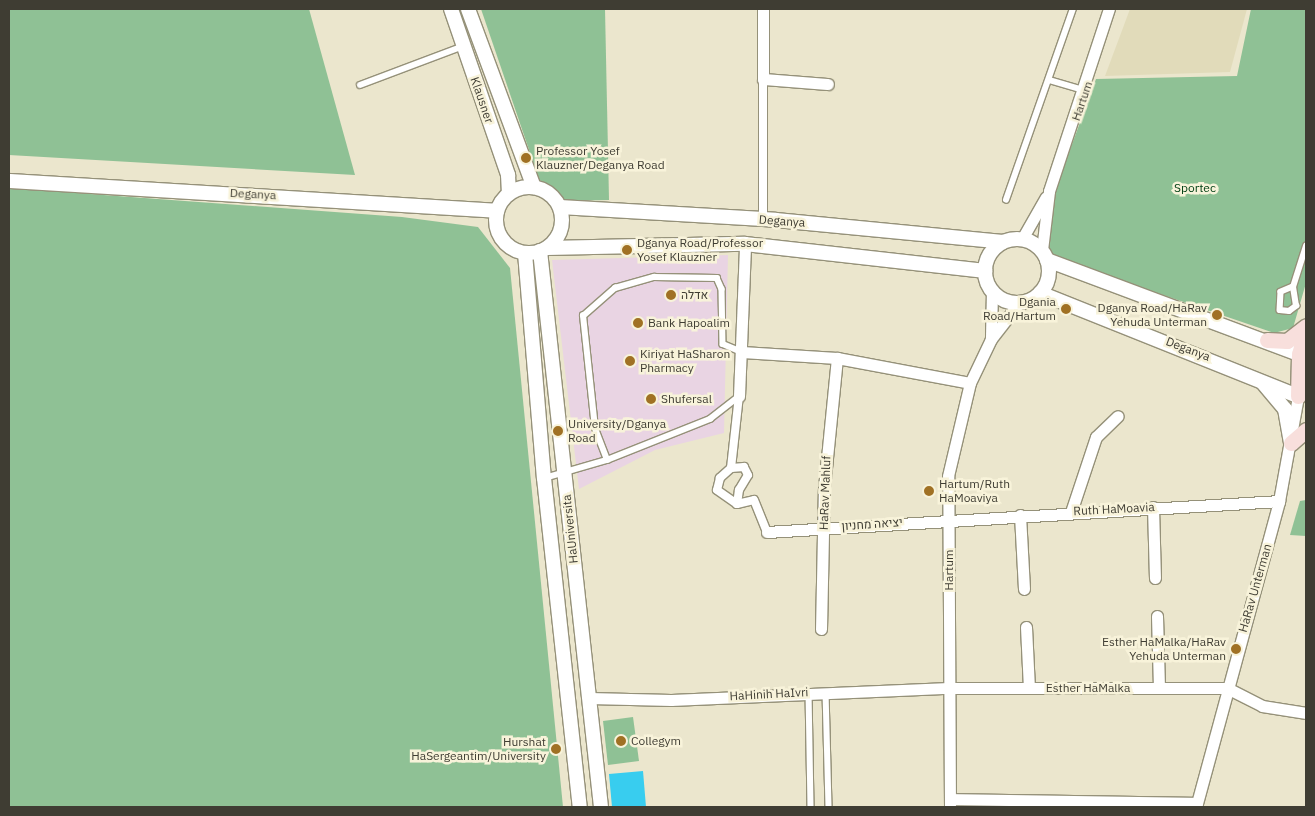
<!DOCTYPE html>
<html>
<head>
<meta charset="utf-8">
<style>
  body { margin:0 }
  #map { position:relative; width:1315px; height:816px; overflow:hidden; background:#ebe6cd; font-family:"IBM Plex Sans",Heebo,sans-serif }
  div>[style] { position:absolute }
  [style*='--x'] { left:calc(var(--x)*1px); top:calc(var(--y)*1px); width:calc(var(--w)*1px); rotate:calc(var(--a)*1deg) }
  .commercial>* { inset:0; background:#e9d4e3 }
  .built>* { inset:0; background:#e1dbba }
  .green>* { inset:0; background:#8fc195 }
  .water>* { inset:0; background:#38cdef }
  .roads { filter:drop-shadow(1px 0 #959179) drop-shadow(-1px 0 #959179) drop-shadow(0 1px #959179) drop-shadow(0 -1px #959179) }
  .service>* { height:5.5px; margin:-2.75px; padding:0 2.75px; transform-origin:2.75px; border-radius:2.75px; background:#fff }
  .pedestrian>* { height:8px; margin:-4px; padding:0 4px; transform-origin:4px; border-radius:4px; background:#fff }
  .minor>* { height:11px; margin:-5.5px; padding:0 5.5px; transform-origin:5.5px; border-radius:5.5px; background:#fff }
  .tertiary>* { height:14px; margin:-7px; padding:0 7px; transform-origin:7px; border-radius:7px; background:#fff }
  .tertiary>.ring { margin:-7px; padding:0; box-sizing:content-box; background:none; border:14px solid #fff; border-radius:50% }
  .secondary>* { height:15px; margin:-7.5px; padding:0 7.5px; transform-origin:7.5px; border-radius:7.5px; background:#f8dfdc }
  .dots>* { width:14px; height:14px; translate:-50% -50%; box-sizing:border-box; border:2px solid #f8f3da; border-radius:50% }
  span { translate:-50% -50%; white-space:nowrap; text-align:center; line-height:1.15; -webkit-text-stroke:5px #f8f3da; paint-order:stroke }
  .street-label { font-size:12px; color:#3f3d33 }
  .poi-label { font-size:12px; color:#3f3d33 }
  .left { translate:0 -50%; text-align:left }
  .right { translate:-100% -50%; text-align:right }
  .park-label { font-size:12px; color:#004014 }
  .frame { position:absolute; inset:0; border:10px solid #3f3d33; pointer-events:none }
</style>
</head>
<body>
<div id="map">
  <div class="commercial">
    <div style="clip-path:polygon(728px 255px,724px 433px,655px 450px,579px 489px,552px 260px)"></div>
  </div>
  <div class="built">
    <div style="clip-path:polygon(1130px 9px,1247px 9px,1230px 72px,1105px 76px)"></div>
  </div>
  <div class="green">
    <div style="clip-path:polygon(9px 9px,309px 9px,355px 175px,9px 155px)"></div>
    <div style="clip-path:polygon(481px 9px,605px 9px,609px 200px,564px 201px,539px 179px)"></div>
    <div style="clip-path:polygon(1251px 9px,1306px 9px,1306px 283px,1293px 328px,1274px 333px,1055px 258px,1039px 234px,1096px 79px,1237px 76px)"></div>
    <div style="clip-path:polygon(9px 188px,402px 217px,478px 227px,510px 268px,563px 807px,9px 807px)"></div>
    <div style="clip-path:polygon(1306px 500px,1306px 536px,1290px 535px,1300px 501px)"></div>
    <div style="clip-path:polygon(633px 717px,639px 761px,608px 765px,603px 721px)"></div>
  </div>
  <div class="water">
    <div style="clip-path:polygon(643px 771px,646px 807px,612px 807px,609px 774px)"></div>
  </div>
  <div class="roads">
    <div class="service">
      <div style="--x:1049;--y:80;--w:35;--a:16"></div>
      <div style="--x:360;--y:85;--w:111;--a:-20.6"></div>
      <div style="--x:1006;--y:200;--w:202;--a:-70.7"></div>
      <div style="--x:1293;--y:287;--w:13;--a:157"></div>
      <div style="--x:1281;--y:292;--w:18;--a:93"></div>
      <div style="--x:1280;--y:310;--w:9;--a:6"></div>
      <div style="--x:1289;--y:311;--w:9;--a:-36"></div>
      <div style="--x:1296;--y:306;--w:19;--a:-99"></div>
      <div style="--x:1293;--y:287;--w:43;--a:-72.4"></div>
      <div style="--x:607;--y:460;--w:34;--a:-111"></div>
      <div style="--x:595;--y:428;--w:113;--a:-96.1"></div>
      <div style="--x:583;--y:316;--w:43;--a:-41.2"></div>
      <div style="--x:615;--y:288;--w:41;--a:-15.8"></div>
      <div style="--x:654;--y:277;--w:63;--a:0.9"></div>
      <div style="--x:717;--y:278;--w:12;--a:66"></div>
      <div style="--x:722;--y:289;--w:55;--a:89"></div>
      <div style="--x:723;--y:344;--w:21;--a:23"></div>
      <div style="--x:545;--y:478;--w:65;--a:-16.2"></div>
      <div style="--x:607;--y:460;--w:111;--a:-21.7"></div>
      <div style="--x:710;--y:419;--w:37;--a:-38"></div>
      <div style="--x:809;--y:692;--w:115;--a:89"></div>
      <div style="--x:826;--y:692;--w:115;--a:88.5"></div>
    </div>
    <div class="pedestrian">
      <div style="--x:763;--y:79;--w:136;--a:90"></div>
      <div style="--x:731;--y:468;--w:72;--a:-83.7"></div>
      <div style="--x:737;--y:504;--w:14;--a:-82"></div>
      <div style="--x:739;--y:490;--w:17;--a:-59"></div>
      <div style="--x:748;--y:475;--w:9;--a:-117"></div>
      <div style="--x:744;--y:467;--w:13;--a:176"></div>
      <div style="--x:731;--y:468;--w:15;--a:138"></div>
      <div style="--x:720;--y:478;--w:12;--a:104"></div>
      <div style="--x:717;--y:490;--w:24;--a:35"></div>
      <div style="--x:737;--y:504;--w:17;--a:-13"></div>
      <div style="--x:754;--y:500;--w:35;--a:68"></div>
    </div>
    <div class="minor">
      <div style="--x:763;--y:9;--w:70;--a:90"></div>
      <div style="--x:763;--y:79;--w:65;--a:4.4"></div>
      <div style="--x:1022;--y:239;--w:48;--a:-60.3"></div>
      <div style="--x:1042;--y:250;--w:59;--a:-83.2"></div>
      <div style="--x:1049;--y:191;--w:192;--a:-71.8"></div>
      <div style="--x:991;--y:337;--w:47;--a:-88.8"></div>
      <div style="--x:742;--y:352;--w:95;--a:3.6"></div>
      <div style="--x:837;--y:358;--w:135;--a:10.6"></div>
      <div style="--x:739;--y:396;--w:152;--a:-87.7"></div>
      <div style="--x:1153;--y:507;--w:71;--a:88.4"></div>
      <div style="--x:1071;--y:512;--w:79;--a:-71.6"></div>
      <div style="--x:1096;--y:437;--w:30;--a:-44"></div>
      <div style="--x:1020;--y:515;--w:74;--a:86.9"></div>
      <div style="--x:767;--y:532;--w:513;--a:-3.46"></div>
      <div style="--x:1157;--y:616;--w:72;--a:88.4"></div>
      <div style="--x:1026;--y:627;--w:61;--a:87.2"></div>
      <div style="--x:821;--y:629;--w:141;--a:-88.8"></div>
      <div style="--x:824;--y:488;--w:131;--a:-84.3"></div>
      <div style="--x:589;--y:698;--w:82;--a:1.4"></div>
      <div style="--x:671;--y:700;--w:278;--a:-2.5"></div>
      <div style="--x:949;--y:688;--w:278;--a:0"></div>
      <div style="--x:1227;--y:688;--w:39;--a:27"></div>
      <div style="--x:1262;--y:706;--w:45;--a:9"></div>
      <div style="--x:950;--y:799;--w:247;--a:0.9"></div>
      <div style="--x:950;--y:807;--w:331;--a:-90.3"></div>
      <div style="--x:948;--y:476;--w:96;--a:-76.7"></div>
      <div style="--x:970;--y:383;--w:49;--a:-64.5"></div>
      <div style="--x:991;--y:339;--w:46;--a:-52.1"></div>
      <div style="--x:1196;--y:807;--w:317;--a:-74.8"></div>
      <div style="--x:1279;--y:501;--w:107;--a:-79.7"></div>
    </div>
    <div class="tertiary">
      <div style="--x:451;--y:9;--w:176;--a:71"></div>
      <div style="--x:508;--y:175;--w:18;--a:87"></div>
      <div style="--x:468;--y:9;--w:190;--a:69.7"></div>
      <div style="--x:9;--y:181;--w:489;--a:3.5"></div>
      <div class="ring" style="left:496px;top:187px;width:52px;height:52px"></div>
      <div style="--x:560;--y:207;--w:216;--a:3.4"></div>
      <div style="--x:776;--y:220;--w:228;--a:5.5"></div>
      <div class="ring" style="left:985px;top:239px;width:50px;height:50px"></div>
      <div style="--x:547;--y:248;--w:198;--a:-1.2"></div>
      <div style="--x:745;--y:244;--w:242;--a:6.4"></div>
      <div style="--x:540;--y:251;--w:559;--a:83.74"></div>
      <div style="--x:525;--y:253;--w:226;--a:85.2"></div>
      <div style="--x:544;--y:478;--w:331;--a:83.8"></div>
      <div style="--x:1047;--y:260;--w:277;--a:20.5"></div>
      <div style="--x:1040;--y:293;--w:278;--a:21.8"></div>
      <div style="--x:1263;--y:383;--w:34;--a:50"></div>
      <div style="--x:1285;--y:409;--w:35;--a:80"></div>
    </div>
    <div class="secondary">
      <div style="--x:1267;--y:340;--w:20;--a:3"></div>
      <div style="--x:1287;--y:341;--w:24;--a:-38"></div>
      <div style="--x:1298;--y:396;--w:42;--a:-88.6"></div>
      <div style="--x:1299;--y:354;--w:25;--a:-74"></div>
      <div style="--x:1291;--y:443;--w:20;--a:-41"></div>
    </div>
  </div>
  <div class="dots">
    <div style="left:526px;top:158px;background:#a07124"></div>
    <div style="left:627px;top:250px;background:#a07124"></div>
    <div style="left:671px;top:295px;background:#a07124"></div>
    <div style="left:1066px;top:309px;background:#a07124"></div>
    <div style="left:1217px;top:315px;background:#a07124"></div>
    <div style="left:638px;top:323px;background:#a07124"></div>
    <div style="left:630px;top:361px;background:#a07124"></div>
    <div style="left:651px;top:399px;background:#a07124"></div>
    <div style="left:558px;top:431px;background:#a07124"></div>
    <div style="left:929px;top:491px;background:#a07124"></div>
    <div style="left:1236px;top:649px;background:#a07124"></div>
    <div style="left:621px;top:741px;background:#a07124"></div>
    <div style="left:556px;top:749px;background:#a07124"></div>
  </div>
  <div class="street-label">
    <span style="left:482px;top:100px;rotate:71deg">Klausner</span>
    <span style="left:1082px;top:101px;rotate:-71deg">Hartum</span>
    <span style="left:253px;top:194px;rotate:3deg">Deganya</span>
    <span style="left:782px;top:221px;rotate:4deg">Deganya</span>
    <span style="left:1188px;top:349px;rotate:21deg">Deganya</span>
    <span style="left:825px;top:493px;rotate:-88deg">HaRav Mahluf</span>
    <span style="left:1114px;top:509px;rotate:-3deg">Ruth HaMoavia</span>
    <span style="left:872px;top:524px;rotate:-4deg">יציאה מחניון</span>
    <span style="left:570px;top:529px;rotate:-96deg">HaUniversita</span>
    <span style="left:949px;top:570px;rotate:-90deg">Hartum</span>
    <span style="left:1255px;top:588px;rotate:-74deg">HaRav Unterman</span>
    <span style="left:1088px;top:688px">Esther HaMalka</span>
    <span style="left:769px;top:694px;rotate:-3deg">HaHinih HaIvri</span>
  </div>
  <div class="poi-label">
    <span class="left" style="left:536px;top:158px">Professor Yosef<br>Klauzner/Deganya Road</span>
    <span class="left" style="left:637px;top:250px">Dganya Road/Professor<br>Yosef Klauzner</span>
    <span class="left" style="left:681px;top:295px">אדלה</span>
    <span class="right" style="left:1056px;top:309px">Dgania<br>Road/Hartum</span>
    <span class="right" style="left:1207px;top:315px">Dganya Road/HaRav<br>Yehuda Unterman</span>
    <span class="left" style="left:648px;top:323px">Bank Hapoalim</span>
    <span class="left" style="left:640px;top:361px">Kiriyat HaSharon<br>Pharmacy</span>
    <span class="left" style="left:661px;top:399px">Shufersal</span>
    <span class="left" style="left:568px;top:431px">University/Dganya<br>Road</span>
    <span class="left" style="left:939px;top:491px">Hartum/Ruth<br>HaMoaviya</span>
    <span class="right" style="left:1226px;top:649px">Esther HaMalka/HaRav<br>Yehuda Unterman</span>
    <span class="left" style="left:631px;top:741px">Collegym</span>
    <span class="right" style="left:546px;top:749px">Hurshat<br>HaSergeantim/University</span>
  </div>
  <div class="park-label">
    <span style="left:1195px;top:188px">Sportec</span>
  </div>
  <div class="frame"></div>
</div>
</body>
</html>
